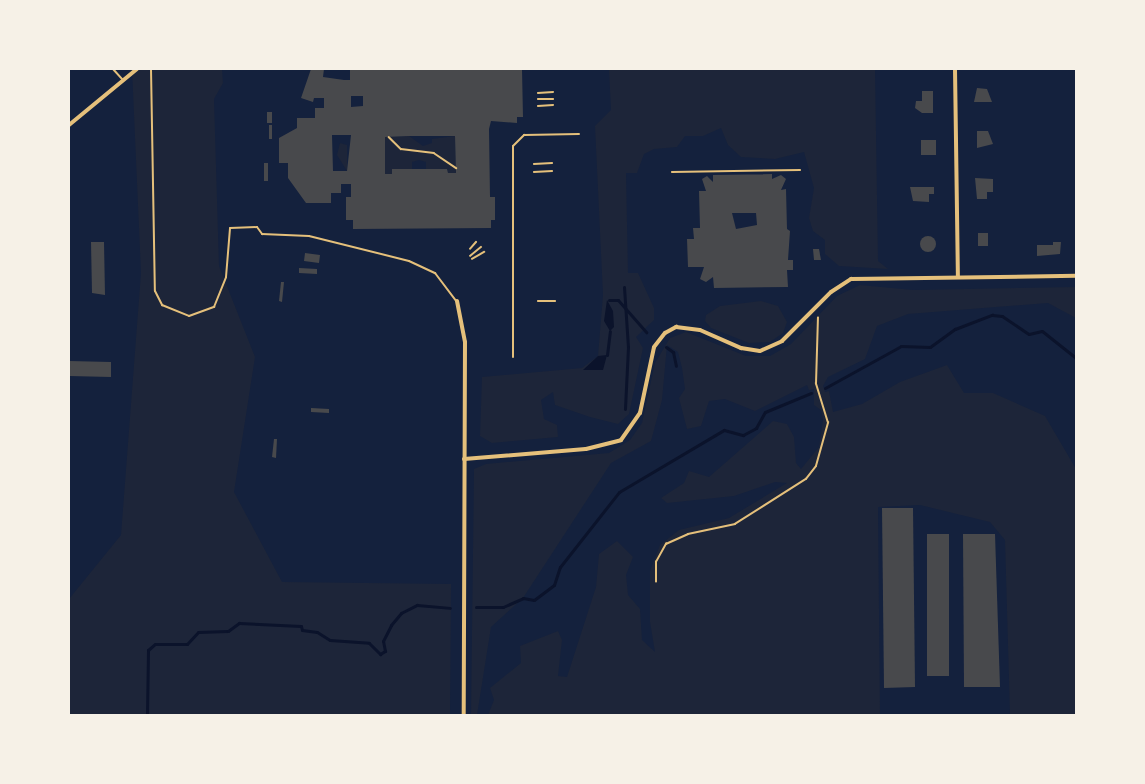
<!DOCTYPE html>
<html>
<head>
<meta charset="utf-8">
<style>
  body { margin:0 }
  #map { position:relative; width:1145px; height:784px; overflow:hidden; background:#14213d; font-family:Spectral,serif }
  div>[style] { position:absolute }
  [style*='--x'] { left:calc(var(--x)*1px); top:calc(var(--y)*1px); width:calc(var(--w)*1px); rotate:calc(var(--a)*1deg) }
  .green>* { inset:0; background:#1d2539 }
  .water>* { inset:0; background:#0b132b }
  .stream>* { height:3px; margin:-1.5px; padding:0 1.5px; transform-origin:1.5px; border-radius:1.5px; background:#0b132b }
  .building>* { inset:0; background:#48494c }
  .round { border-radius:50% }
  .path>* { height:1.5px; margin:-0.75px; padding:0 0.75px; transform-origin:0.75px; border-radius:0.75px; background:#e5c07b }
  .service>* { height:2px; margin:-1px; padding:0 1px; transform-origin:1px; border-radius:1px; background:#e5c07b }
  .minor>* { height:4px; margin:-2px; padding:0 2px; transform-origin:2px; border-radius:2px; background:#e5c07b }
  span { translate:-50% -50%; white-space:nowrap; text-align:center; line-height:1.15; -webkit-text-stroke:6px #f6f1e7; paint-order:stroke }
  .frame { position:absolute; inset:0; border:70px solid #f6f1e7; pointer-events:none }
</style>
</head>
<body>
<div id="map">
  <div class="green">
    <div style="clip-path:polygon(132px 69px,222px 69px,223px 83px,214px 99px,219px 266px,255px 357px,234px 492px,282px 582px,451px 584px,450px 715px,69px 715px,69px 599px,121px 535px,141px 273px)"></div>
    <div style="clip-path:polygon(609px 69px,875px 69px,878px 261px,888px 269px,839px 266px,825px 254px,825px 240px,813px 231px,809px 218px,814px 188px,804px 152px,775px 159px,741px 157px,728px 145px,721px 128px,703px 136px,685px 136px,677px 147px,654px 149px,644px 154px,637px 173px,626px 173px,628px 273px,638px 273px,654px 308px,654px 320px,636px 337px,643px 348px,629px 414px,618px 424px,590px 417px,555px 405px,553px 392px,541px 400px,544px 419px,557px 425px,558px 437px,492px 443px,480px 436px,482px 377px,582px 368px,598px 356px,603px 295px,595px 126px,611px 110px)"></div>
    <div style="clip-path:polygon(409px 136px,423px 146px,432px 143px,432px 139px,455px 136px,456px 173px,448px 173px,447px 169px,426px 169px,426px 162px,419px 160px,412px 162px,412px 169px,392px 169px,392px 174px,385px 174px,385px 137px)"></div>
    <div style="clip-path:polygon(340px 143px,347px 145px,347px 171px,337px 155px)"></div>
    <div style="clip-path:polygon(860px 285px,913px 290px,1076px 287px,1076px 318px,1048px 303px,908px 314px,877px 326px,865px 359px,828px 377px,823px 386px,825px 392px,829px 391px,833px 412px,862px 404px,900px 382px,947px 365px,964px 393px,993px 393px,1045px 416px,1076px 469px,1076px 715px,1010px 715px,1005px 540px,990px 522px,920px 505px,878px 507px,880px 715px,488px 715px,494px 700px,490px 688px,521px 663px,520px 646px,558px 631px,562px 640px,558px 676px,567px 677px,596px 587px,599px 554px,617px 541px,633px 557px,626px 575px,628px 595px,640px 609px,642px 640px,655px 652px,650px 622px,650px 571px,660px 545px,679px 530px,729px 518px,787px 483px,775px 482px,734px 496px,667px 503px,661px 498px,684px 483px,689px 471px,709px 477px,773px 421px,787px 424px,794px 437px,796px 463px,801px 469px,819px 447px,823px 420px,821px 410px,814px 405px,814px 389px,809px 390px,807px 385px,755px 411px,725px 399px,709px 401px,701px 426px,687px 429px,679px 398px,685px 389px,682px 368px,678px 352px,667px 345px,662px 400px,651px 441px,611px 463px,523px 598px,491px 627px,477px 715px,471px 715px,474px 469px,486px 464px,609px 453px,630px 440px,642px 423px,655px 363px,670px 338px,686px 332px,746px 356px,770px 356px,791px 344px,837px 296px)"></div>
    <div style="clip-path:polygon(761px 301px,778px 306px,787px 322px,783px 333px,770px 342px,749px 343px,711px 328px,705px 321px,706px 315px,720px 306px)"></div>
  </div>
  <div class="water">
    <div style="clip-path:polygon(607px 300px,613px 311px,614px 327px,610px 331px,604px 321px)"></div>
    <div style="clip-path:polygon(607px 355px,603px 370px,583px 370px,598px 356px)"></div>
  </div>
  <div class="stream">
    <div style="--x:624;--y:287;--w:60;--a:86.2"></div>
    <div style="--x:628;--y:347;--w:62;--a:92.8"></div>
    <div style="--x:609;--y:300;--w:9;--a:0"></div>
    <div style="--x:618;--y:300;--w:43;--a:48.8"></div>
    <div style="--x:666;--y:347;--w:9;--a:36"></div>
    <div style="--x:673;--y:352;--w:14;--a:78"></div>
    <div style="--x:607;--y:355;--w:24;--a:-83"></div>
    <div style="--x:825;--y:388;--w:87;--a:-28.9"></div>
    <div style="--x:901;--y:346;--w:29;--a:2"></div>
    <div style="--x:930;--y:347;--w:31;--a:-36"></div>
    <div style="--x:955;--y:329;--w:40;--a:-21"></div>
    <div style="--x:992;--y:315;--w:10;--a:6"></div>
    <div style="--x:1002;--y:316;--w:32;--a:34"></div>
    <div style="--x:1029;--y:334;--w:13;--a:-13"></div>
    <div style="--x:1042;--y:331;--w:43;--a:38.5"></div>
    <div style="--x:476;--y:607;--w:27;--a:0"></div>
    <div style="--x:503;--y:607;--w:22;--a:-24"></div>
    <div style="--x:523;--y:598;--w:11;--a:10"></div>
    <div style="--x:534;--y:600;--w:25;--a:-37"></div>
    <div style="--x:554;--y:585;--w:19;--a:-72"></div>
    <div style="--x:560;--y:567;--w:95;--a:-51.8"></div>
    <div style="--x:619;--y:492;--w:122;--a:-30.6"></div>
    <div style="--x:724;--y:430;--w:20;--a:15"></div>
    <div style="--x:743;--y:435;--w:15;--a:-28"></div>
    <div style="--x:756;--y:428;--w:18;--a:-61"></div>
    <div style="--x:765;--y:412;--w:50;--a:-22.4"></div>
    <div style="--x:147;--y:715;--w:65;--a:-89.1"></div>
    <div style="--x:148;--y:650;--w:9;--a:-41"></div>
    <div style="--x:155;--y:644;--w:32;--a:0"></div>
    <div style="--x:187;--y:644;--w:16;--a:-47"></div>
    <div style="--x:198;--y:632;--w:30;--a:-2"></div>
    <div style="--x:228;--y:631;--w:14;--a:-36"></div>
    <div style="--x:239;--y:623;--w:62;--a:2.8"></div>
    <div style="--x:301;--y:626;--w:4;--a:76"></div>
    <div style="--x:302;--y:630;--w:15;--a:8"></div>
    <div style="--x:317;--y:632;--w:15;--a:32"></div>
    <div style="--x:330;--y:640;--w:39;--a:4"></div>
    <div style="--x:369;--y:643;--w:16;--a:45"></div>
    <div style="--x:380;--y:654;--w:6;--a:-31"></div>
    <div style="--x:385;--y:651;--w:10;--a:-101"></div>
    <div style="--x:383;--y:641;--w:18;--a:-63"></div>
    <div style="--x:391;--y:625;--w:16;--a:-50"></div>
    <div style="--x:401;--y:613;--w:18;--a:-27"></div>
    <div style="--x:417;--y:605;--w:33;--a:5"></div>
  </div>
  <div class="building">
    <div style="clip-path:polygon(evenodd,311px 69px,324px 69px,323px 77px,344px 80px,350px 80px,350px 69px,522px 69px,523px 117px,517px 117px,517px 123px,491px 121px,489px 129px,490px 197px,495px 197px,495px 220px,491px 220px,491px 228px,353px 229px,353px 220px,346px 220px,346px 197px,351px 197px,351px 184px,341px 184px,341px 193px,331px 193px,331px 203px,306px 203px,288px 178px,288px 163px,279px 163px,279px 138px,297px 128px,297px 118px,315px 118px,315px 108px,324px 108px,324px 98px,314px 98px,313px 102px,301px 98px,311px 69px,351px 96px,363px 96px,363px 106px,351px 107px,351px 96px,311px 69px,332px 135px,351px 135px,347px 171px,333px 171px,332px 135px,311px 69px,409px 136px,455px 136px,456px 173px,448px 173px,447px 169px,392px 169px,392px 174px,385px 174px,385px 137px,409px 136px)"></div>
    <div style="clip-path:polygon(977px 88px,987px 89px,992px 102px,974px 102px)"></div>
    <div style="clip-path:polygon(922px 91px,933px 91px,933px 113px,922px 113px,915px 108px,916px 101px,922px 101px)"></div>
    <div style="clip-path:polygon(267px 112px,272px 112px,272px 123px,267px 123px)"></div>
    <div style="clip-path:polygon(269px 125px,272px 125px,272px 139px,269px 139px)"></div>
    <div style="clip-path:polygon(977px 131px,988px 131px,993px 144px,977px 148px)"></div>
    <div style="clip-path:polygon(921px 140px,936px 140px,936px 155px,921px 155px)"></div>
    <div style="clip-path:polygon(264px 163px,268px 163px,268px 181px,264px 181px)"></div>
    <div style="clip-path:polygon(evenodd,772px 174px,772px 179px,781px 175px,786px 179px,781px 190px,786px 189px,787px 229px,790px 231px,788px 260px,793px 260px,793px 270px,787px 270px,788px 287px,714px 288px,713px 277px,706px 282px,700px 279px,704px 267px,688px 267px,687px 239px,694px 239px,693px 228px,700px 228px,699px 191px,706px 191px,702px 179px,707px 176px,713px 182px,713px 175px,772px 174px,732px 213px,756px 213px,757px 225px,736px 229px,732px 213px)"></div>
    <div style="clip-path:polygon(975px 178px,993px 179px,993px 192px,987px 192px,987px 199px,977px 199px)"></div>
    <div style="clip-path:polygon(910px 187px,934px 187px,934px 194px,929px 194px,929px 202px,913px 201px)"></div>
    <div style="clip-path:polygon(978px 233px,988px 233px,988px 246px,978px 246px)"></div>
    <div class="round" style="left:920px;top:236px;width:16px;height:16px"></div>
    <div style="clip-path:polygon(91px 242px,104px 242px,105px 295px,92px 293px)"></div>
    <div style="clip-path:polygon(1053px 242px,1061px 242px,1060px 254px,1037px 256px,1037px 245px,1053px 245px)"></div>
    <div style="clip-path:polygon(813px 249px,819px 249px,821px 260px,814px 260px)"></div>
    <div style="clip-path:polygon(305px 253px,320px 255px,319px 263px,304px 261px)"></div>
    <div style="clip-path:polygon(299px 268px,317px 269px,317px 274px,299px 273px)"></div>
    <div style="clip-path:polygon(281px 282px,284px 282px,282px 302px,279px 301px)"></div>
    <div style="clip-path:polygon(69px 361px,111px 362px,111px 377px,69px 376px)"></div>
    <div style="clip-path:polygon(311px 408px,329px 409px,329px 413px,311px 412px)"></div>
    <div style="clip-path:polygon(274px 439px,277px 439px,276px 458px,272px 457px)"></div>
    <div style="clip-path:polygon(882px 508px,913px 508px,915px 687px,884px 688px)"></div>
    <div style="clip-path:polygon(927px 534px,949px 534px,949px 676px,927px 676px)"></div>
    <div style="clip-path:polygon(963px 534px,995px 534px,1000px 687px,964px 687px)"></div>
  </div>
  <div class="path">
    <div style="--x:538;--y:93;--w:15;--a:-4"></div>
    <div style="--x:538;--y:99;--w:15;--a:0"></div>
    <div style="--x:538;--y:106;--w:15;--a:-4"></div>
    <div style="--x:389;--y:137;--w:17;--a:45"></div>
    <div style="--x:401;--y:149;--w:33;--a:7"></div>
    <div style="--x:434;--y:153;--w:27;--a:34"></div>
    <div style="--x:534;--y:164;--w:18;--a:-3"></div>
    <div style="--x:534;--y:172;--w:18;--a:-3"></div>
    <div style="--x:672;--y:172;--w:128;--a:-0.9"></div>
    <div style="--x:470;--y:249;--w:9;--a:-49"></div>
    <div style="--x:470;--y:256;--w:14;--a:-39"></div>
    <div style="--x:472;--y:259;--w:14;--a:-30"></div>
    <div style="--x:538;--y:301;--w:17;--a:0"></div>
    <div style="--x:656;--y:582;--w:20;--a:-90"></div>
    <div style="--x:656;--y:562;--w:21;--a:-61"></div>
    <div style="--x:666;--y:544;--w:24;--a:-24"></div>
    <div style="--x:688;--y:534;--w:48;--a:-12"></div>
    <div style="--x:735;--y:524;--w:84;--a:-32.4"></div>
    <div style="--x:806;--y:479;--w:16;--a:-52"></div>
    <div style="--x:816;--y:466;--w:45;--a:-74.4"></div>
    <div style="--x:828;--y:423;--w:41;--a:-107.1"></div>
    <div style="--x:816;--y:384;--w:66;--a:-88.3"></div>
  </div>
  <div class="service">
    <div style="--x:113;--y:69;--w:15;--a:48"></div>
    <div style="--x:151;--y:69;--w:222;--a:89"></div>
    <div style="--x:155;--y:291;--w:16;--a:63"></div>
    <div style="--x:162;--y:305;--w:29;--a:22"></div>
    <div style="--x:189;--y:316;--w:27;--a:-20"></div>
    <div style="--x:214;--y:307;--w:32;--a:-68"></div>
    <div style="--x:226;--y:277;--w:49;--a:-85.3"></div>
    <div style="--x:230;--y:228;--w:27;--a:-2"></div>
    <div style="--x:257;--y:227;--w:9;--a:54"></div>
    <div style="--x:262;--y:234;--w:47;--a:2.4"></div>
    <div style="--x:309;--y:236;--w:103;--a:14"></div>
    <div style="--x:409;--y:261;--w:29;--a:25"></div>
    <div style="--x:435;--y:273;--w:35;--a:53"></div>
    <div style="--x:513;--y:357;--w:211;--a:-90"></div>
    <div style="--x:513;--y:146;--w:16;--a:-45"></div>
    <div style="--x:524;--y:135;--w:55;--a:-1"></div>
  </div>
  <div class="minor">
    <div style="--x:955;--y:69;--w:207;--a:89.2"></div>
    <div style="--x:69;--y:125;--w:88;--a:-39.5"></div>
    <div style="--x:457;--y:301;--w:42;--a:79"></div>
    <div style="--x:465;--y:342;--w:373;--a:90.2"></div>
    <div style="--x:464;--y:459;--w:122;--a:-4.7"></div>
    <div style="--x:586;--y:449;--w:36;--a:-14"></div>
    <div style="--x:621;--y:440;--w:33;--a:-55"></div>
    <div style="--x:640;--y:413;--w:67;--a:-78"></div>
    <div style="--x:654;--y:347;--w:18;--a:-52"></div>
    <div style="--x:665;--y:333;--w:13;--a:-29"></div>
    <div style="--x:676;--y:327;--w:24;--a:7"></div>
    <div style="--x:700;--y:330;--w:45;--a:23.7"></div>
    <div style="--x:741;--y:348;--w:19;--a:9"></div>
    <div style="--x:760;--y:351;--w:24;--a:-24"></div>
    <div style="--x:782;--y:341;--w:69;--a:-45"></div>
    <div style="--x:831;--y:292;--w:24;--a:-33"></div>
    <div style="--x:851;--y:279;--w:225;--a:-0.8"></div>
  </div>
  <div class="frame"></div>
</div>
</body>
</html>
